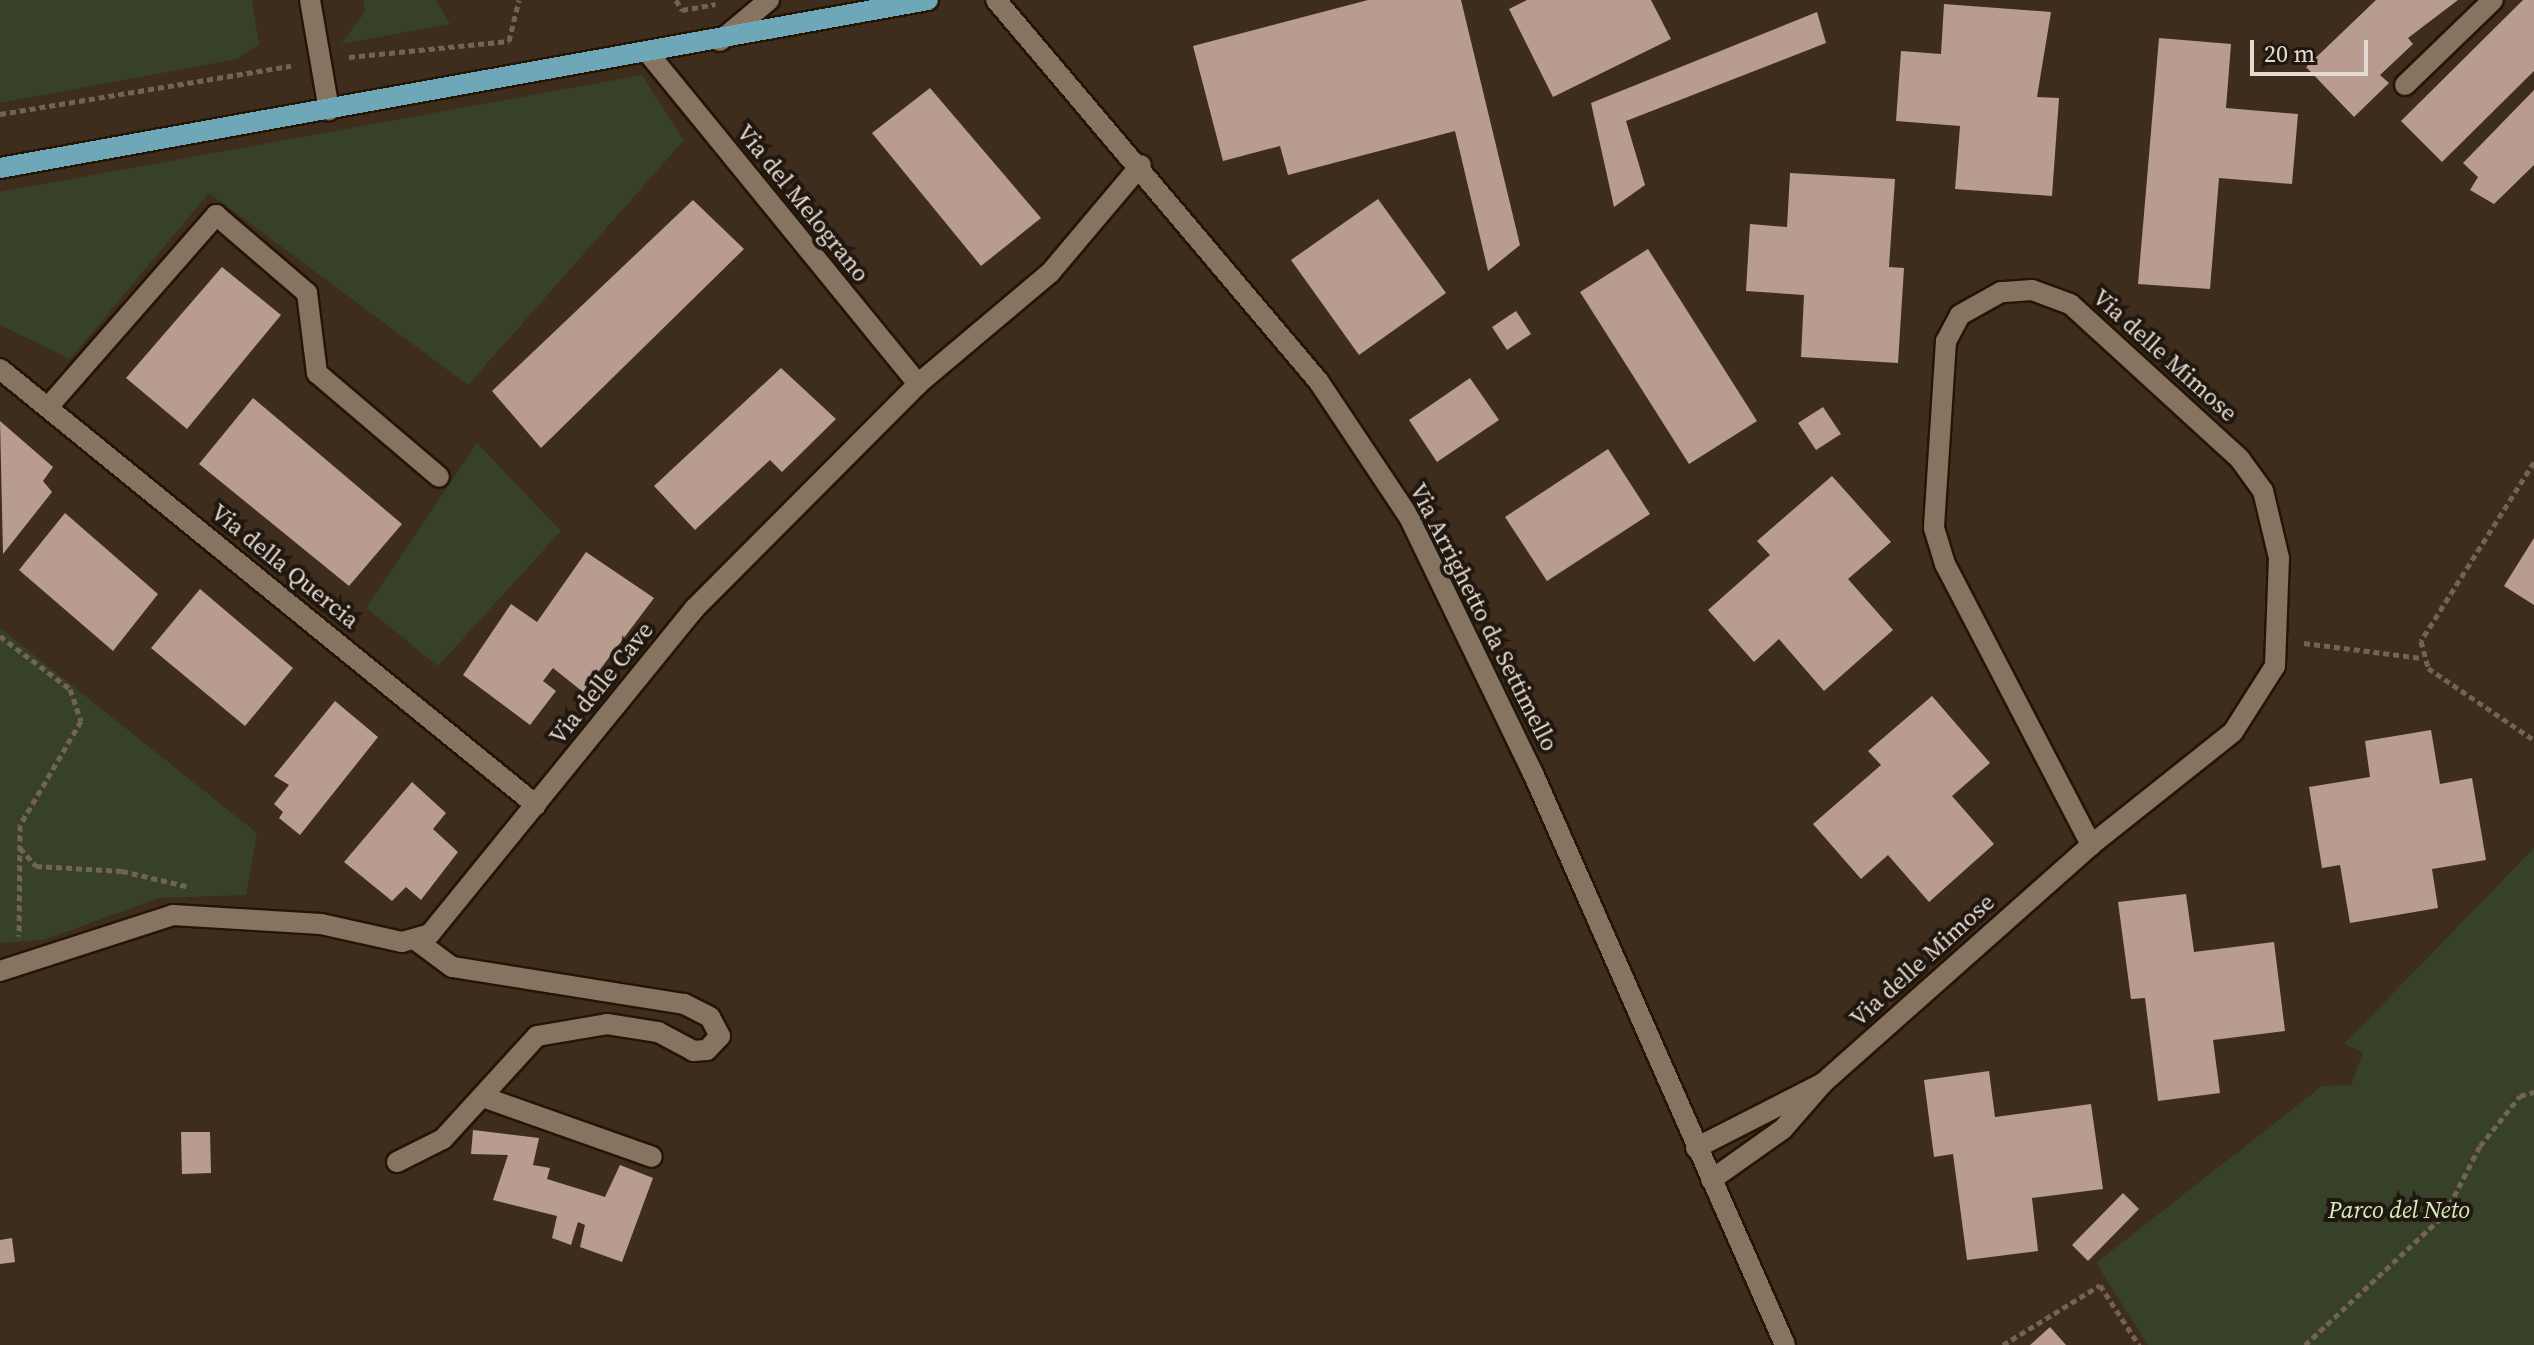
<!DOCTYPE html>
<html>
<head>
<meta charset="utf-8">
<style>
  body { margin:0 }
  #map { position:relative; width:2534px; height:1345px; overflow:hidden; background:#3e2d1c; font-family:"Source Serif 4",serif }
  div>[style] { position:absolute }
  [style*='--x'] { left:calc(var(--x)*1px); top:calc(var(--y)*1px); width:calc(var(--w)*1px); rotate:calc(var(--a)*1deg) }
  .green>* { inset:0; background:#364127 }
  .building>* { inset:0; background:#b89c90 }
  .path>* { height:5px; margin-top:-2.5px; transform-origin:0; background:repeating-linear-gradient(90deg,#726353 0 6px,transparent 0 10px) }
  .roads { filter:drop-shadow(2px 0 #241505) drop-shadow(-2px 0 #241505) drop-shadow(0 2px #241505) drop-shadow(0 -2px #241505) }
  .minor>* { height:20px; margin:-10px; padding:0 10px; transform-origin:10px; border-radius:10px; background:#877460 }
  .major>* { height:20px; margin:-10px; padding:0 10px; transform-origin:10px; border-radius:10px; background:#6da7b8 }
  span { translate:-50% -50%; white-space:nowrap; text-align:center; line-height:1.15; -webkit-text-stroke:8px #1f1710; paint-order:stroke }
  .street-label { font-size:24px; color:#e5dacf }
  .park-label { font-size:24px; color:#d4edb6; font-style:italic }
  .scale { position:absolute; left:2250px; top:40px; width:118px; height:36px; box-sizing:border-box; border:4px solid #e5dacf; border-top:0; padding-left:10px; font-size:24px; line-height:28px; white-space:nowrap; color:#e5dacf; -webkit-text-stroke:6px #1f1710; paint-order:stroke }
</style>
</head>
<body>
<div id="map">
  <div class="green">
    <div style="clip-path:polygon(0 0,252px 0,259px 45px,237px 59px,0 103px)"></div>
    <div style="clip-path:polygon(363px 0,436px 0,450px 24px,341px 44px,365px 12px)"></div>
    <div style="clip-path:polygon(642px 75px,684px 140px,468px 385px,209px 193px,70px 359px,0 325px,0 192px)"></div>
    <div style="clip-path:polygon(477px 443px,561px 531px,438px 666px,366px 608px)"></div>
    <div style="clip-path:polygon(0 628px,257px 833px,246px 895px,159px 898px,44px 940px,0 943px)"></div>
    <div style="clip-path:polygon(2534px 848px,2534px 1345px,2148px 1345px,2096px 1263px,2322px 1086px,2351px 1085px,2363px 1052px,2344px 1044px)"></div>
  </div>
  <div class="building">
    <div style="clip-path:polygon(1368px 0,1461px 0,1520px 245px,1488px 271px,1455px 131px,1288px 175px,1280px 146px,1223px 161px,1193px 46px)"></div>
    <div style="clip-path:polygon(1527px 0,1651px 0,1671px 39px,1553px 97px,1509px 9px)"></div>
    <div style="clip-path:polygon(2376px 0,2458px 0,2408px 38px,2413px 44px,2380px 75px,2389px 83px,2354px 117px,2306px 67px)"></div>
    <div style="clip-path:polygon(2523px 0,2534px 0,2534px 71px,2442px 162px,2401px 121px)"></div>
    <div style="clip-path:polygon(1944px 4px,2051px 12px,2037px 97px,2059px 98px,2052px 196px,1955px 189px,1960px 126px,1896px 121px,1901px 51px,1941px 54px)"></div>
    <div style="clip-path:polygon(1817px 12px,1826px 43px,1626px 121px,1645px 185px,1614px 207px,1591px 103px)"></div>
    <div style="clip-path:polygon(2159px 38px,2231px 44px,2226px 108px,2298px 114px,2292px 184px,2219px 178px,2210px 289px,2138px 284px)"></div>
    <div style="clip-path:polygon(930px 88px,1041px 218px,981px 266px,872px 133px)"></div>
    <div style="clip-path:polygon(2534px 90px,2534px 165px,2494px 204px,2470px 190px,2478px 177px,2463px 163px)"></div>
    <div style="clip-path:polygon(1790px 173px,1895px 179px,1889px 267px,1904px 268px,1898px 363px,1801px 357px,1804px 295px,1746px 291px,1750px 224px,1787px 227px)"></div>
    <div style="clip-path:polygon(1378px 199px,1446px 293px,1359px 355px,1291px 260px)"></div>
    <div style="clip-path:polygon(693px 200px,744px 249px,541px 448px,492px 391px)"></div>
    <div style="clip-path:polygon(1648px 249px,1757px 421px,1689px 464px,1580px 292px)"></div>
    <div style="clip-path:polygon(222px 267px,281px 315px,187px 429px,126px 378px)"></div>
    <div style="clip-path:polygon(1516px 311px,1531px 334px,1507px 350px,1492px 327px)"></div>
    <div style="clip-path:polygon(781px 368px,836px 419px,782px 472px,770px 460px,695px 530px,654px 486px)"></div>
    <div style="clip-path:polygon(1470px 378px,1499px 420px,1437px 462px,1409px 420px)"></div>
    <div style="clip-path:polygon(253px 398px,402px 524px,349px 586px,199px 464px)"></div>
    <div style="clip-path:polygon(1823px 407px,1841px 434px,1816px 450px,1798px 423px)"></div>
    <div style="clip-path:polygon(0 421px,53px 467px,43px 481px,52px 492px,3px 554px)"></div>
    <div style="clip-path:polygon(1608px 449px,1650px 514px,1547px 581px,1505px 517px)"></div>
    <div style="clip-path:polygon(1832px 476px,1891px 542px,1848px 579px,1893px 630px,1824px 691px,1779px 639px,1754px 662px,1708px 610px,1770px 555px,1757px 541px)"></div>
    <div style="clip-path:polygon(65px 513px,158px 594px,113px 651px,19px 570px)"></div>
    <div style="clip-path:polygon(2534px 538px,2534px 605px,2504px 586px)"></div>
    <div style="clip-path:polygon(586px 552px,654px 598px,583px 692px,553px 668px,543px 681px,556px 691px,530px 725px,463px 675px,511px 604px,537px 622px)"></div>
    <div style="clip-path:polygon(200px 589px,293px 668px,245px 726px,151px 648px)"></div>
    <div style="clip-path:polygon(1932px 696px,1990px 763px,1952px 796px,1994px 844px,1929px 902px,1888px 855px,1861px 879px,1813px 824px,1881px 765px,1868px 751px)"></div>
    <div style="clip-path:polygon(335px 701px,378px 737px,300px 835px,279px 818px,283px 812px,274px 804px,289px 785px,274px 776px)"></div>
    <div style="clip-path:polygon(2431px 730px,2440px 784px,2472px 778px,2486px 860px,2432px 869px,2438px 908px,2350px 923px,2340px 865px,2322px 868px,2309px 787px,2370px 777px,2365px 741px)"></div>
    <div style="clip-path:polygon(412px 782px,446px 813px,433px 829px,458px 852px,421px 900px,406px 887px,392px 901px,344px 862px)"></div>
    <div style="clip-path:polygon(2186px 894px,2194px 952px,2274px 942px,2285px 1031px,2213px 1040px,2220px 1093px,2158px 1101px,2145px 998px,2131px 999px,2118px 902px)"></div>
    <div style="clip-path:polygon(1989px 1071px,1995px 1117px,2091px 1104px,2103px 1189px,2032px 1198px,2038px 1251px,1967px 1260px,1953px 1154px,1934px 1157px,1924px 1080px)"></div>
    <div style="clip-path:polygon(473px 1130px,539px 1138px,533px 1165px,550px 1168px,547px 1179px,605px 1197px,620px 1165px,653px 1178px,622px 1262px,580px 1247px,585px 1225px,578px 1222px,571px 1245px,552px 1238px,557px 1216px,493px 1200px,508px 1155px,471px 1154px)"></div>
    <div style="clip-path:polygon(181px 1132px,210px 1132px,211px 1173px,182px 1174px)"></div>
    <div style="clip-path:polygon(2123px 1193px,2139px 1209px,2088px 1261px,2072px 1245px)"></div>
    <div style="clip-path:polygon(12px 1238px,15px 1262px,0 1264px,0 1240px)"></div>
    <div style="clip-path:polygon(2050px 1327px,2066px 1345px,2030px 1345px)"></div>
  </div>
  <div class="path">
    <div style="--x:676;--y:0;--w:12;--a:59"></div>
    <div style="--x:682;--y:10;--w:34;--a:-10"></div>
    <div style="--x:349;--y:57;--w:161;--a:-5.7"></div>
    <div style="--x:509;--y:41;--w:42;--a:-76.3"></div>
    <div style="--x:0;--y:114;--w:295;--a:-9.4"></div>
    <div style="--x:2534;--y:462;--w:212;--a:122.3"></div>
    <div style="--x:2421;--y:641;--w:28;--a:75"></div>
    <div style="--x:2428;--y:668;--w:128;--a:34.2"></div>
    <div style="--x:0;--y:636;--w:88;--a:37.1"></div>
    <div style="--x:70;--y:689;--w:34;--a:71"></div>
    <div style="--x:81;--y:721;--w:121;--a:120.4"></div>
    <div style="--x:20;--y:825;--w:111;--a:90.5"></div>
    <div style="--x:2304;--y:643;--w:119;--a:7.2"></div>
    <div style="--x:20;--y:848;--w:24;--a:48"></div>
    <div style="--x:36;--y:866;--w:86;--a:3.3"></div>
    <div style="--x:122;--y:871;--w:70;--a:13.2"></div>
    <div style="--x:2003;--y:1345;--w:114;--a:-31.7"></div>
    <div style="--x:2100;--y:1285;--w:72;--a:57"></div>
    <div style="--x:2305;--y:1345;--w:192;--a:-43.1"></div>
    <div style="--x:2445;--y:1214;--w:76;--a:-62.8"></div>
    <div style="--x:2480;--y:1146;--w:64;--a:-51.3"></div>
    <div style="--x:2520;--y:1096;--w:15;--a:-16"></div>
  </div>
  <div class="roads">
    <div class="minor">
      <div style="--x:310;--y:0;--w:112;--a:80.2"></div>
      <div style="--x:996;--y:0;--w:500;--a:49.78"></div>
      <div style="--x:1319;--y:382;--w:162;--a:56.3"></div>
      <div style="--x:1409;--y:517;--w:282;--a:64.2"></div>
      <div style="--x:1532;--y:771;--w:627;--a:66.21"></div>
      <div style="--x:720;--y:41;--w:64;--a:-39.9"></div>
      <div style="--x:649;--y:54;--w:426;--a:50.8"></div>
      <div style="--x:2405;--y:85;--w:122;--a:-44"></div>
      <div style="--x:0;--y:369;--w:691;--a:39.13"></div>
      <div style="--x:49;--y:406;--w:254;--a:-48.8"></div>
      <div style="--x:216;--y:215;--w:120;--a:40.6"></div>
      <div style="--x:307;--y:293;--w:81;--a:82.9"></div>
      <div style="--x:317;--y:373;--w:160;--a:40.4"></div>
      <div style="--x:0;--y:971;--w:182;--a:-17.9"></div>
      <div style="--x:173;--y:915;--w:148;--a:3.5"></div>
      <div style="--x:321;--y:924;--w:83;--a:12.5"></div>
      <div style="--x:402;--y:942;--w:29;--a:-16"></div>
      <div style="--x:430;--y:934;--w:419;--a:-50.9"></div>
      <div style="--x:694;--y:609;--w:317;--a:-45.1"></div>
      <div style="--x:918;--y:384;--w:172;--a:-40.1"></div>
      <div style="--x:1050;--y:273;--w:141;--a:-49.9"></div>
      <div style="--x:1823;--y:1083;--w:358;--a:-41.6"></div>
      <div style="--x:2091;--y:845;--w:181;--a:-38.5"></div>
      <div style="--x:2233;--y:732;--w:78;--a:-57.5"></div>
      <div style="--x:2275;--y:666;--w:108;--a:-87.9"></div>
      <div style="--x:2279;--y:558;--w:69;--a:-103.4"></div>
      <div style="--x:2263;--y:491;--w:39;--a:-126"></div>
      <div style="--x:2240;--y:459;--w:230;--a:-137.6"></div>
      <div style="--x:2070;--y:304;--w:40;--a:-159.8"></div>
      <div style="--x:2032;--y:290;--w:31;--a:176"></div>
      <div style="--x:2001;--y:292;--w:47;--a:150.7"></div>
      <div style="--x:1960;--y:315;--w:30;--a:118"></div>
      <div style="--x:1946;--y:341;--w:187;--a:93.7"></div>
      <div style="--x:1934;--y:528;--w:38;--a:73"></div>
      <div style="--x:1945;--y:564;--w:317;--a:62.5"></div>
      <div style="--x:483;--y:1097;--w:179;--a:19.5"></div>
      <div style="--x:1696;--y:1148;--w:143;--a:-27.1"></div>
      <div style="--x:1823;--y:1083;--w:61;--a:131"></div>
      <div style="--x:1783;--y:1129;--w:88;--a:144.7"></div>
      <div style="--x:397;--y:1162;--w:51;--a:-26.6"></div>
      <div style="--x:443;--y:1139;--w:139;--a:-47.6"></div>
      <div style="--x:537;--y:1036;--w:71;--a:-9.7"></div>
      <div style="--x:607;--y:1024;--w:52;--a:8.9"></div>
      <div style="--x:658;--y:1032;--w:40;--a:28"></div>
      <div style="--x:693;--y:1051;--w:14;--a:-4"></div>
      <div style="--x:707;--y:1050;--w:19;--a:-47"></div>
      <div style="--x:720;--y:1036;--w:21;--a:-118"></div>
      <div style="--x:710;--y:1017;--w:29;--a:-153"></div>
      <div style="--x:684;--y:1004;--w:235;--a:-170.9"></div>
      <div style="--x:452;--y:967;--w:44;--a:-143.4"></div>
    </div>
    <div class="major">
      <div style="--x:0;--y:168;--w:943;--a:-10.26"></div>
    </div>
  </div>
  <div class="street-label">
    <span style="left:803px;top:203px;rotate:51deg">Via del Melograno</span>
    <span style="left:2165px;top:355px;rotate:42deg">Via delle Mimose</span>
    <span style="left:285px;top:566px;rotate:39deg">Via della Quercia</span>
    <span style="left:1484px;top:617px;rotate:63deg">Via Arrighetto da Settimello</span>
    <span style="left:601px;top:683px;rotate:-51deg">Via delle Cave</span>
    <span style="left:1922px;top:960px;rotate:-42deg">Via delle Mimose</span>
  </div>
  <div class="park-label">
    <span style="left:2399px;top:1210px">Parco del Neto</span>
  </div>
  <div class="scale">20 m</div>
</div>
</body>
</html>
